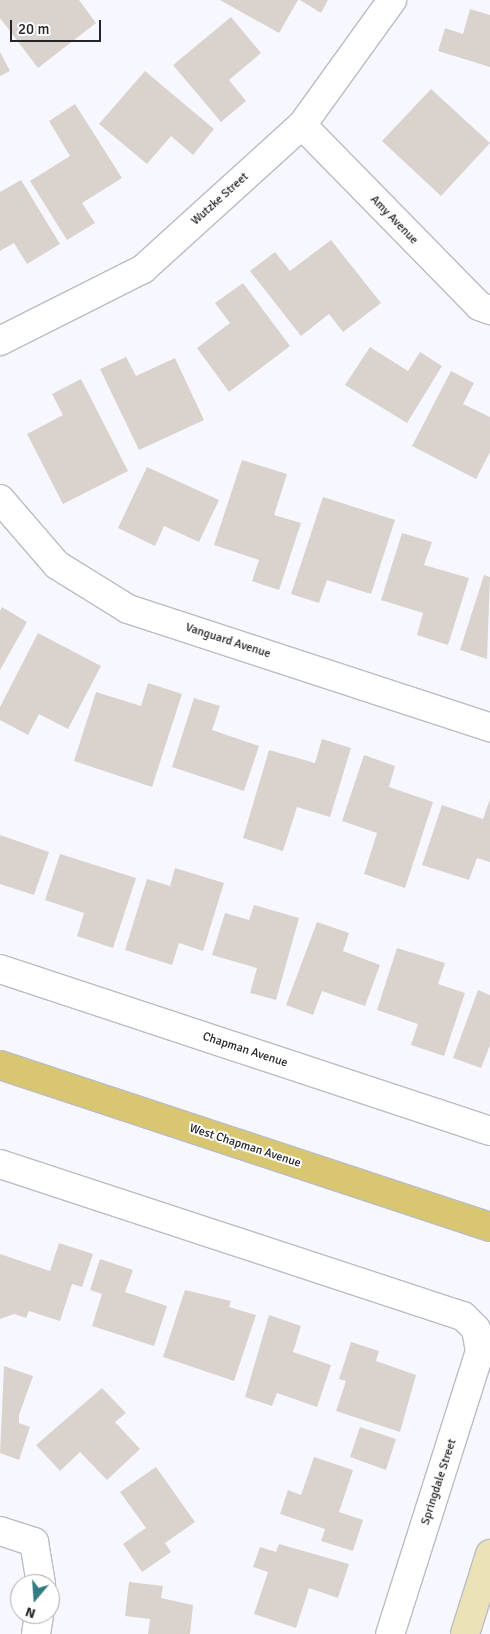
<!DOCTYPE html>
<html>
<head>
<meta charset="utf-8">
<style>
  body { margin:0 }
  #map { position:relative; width:490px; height:1634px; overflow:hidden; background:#f7f8ff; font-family:Signika,sans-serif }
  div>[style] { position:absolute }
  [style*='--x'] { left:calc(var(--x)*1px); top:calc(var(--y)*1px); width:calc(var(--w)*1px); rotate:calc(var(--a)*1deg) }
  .building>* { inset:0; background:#dad2cd }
  .roads { filter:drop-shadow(1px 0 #bbbcc4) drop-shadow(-1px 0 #bbbcc4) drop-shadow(0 1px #bbbcc4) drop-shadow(0 -1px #bbbcc4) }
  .street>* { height:28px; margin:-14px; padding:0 14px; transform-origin:14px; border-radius:14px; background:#fff }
  .secondary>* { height:28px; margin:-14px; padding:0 14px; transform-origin:14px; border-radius:14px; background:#ece2b8 }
  .primary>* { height:28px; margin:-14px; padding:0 14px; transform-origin:14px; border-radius:14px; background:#d9c671 }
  span { translate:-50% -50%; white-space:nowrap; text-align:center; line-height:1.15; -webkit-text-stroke:4px #fff; paint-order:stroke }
  .street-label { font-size:12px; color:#252629 }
  .north { position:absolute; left:10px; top:1574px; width:50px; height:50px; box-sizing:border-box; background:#fff; border:1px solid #a8a8a9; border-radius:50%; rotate:198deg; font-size:14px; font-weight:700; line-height:20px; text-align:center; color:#252629 }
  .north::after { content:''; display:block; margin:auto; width:18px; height:22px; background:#337c80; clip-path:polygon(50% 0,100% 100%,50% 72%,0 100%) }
  .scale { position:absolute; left:10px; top:20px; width:91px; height:22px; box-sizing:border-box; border:2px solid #252629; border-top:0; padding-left:6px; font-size:15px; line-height:18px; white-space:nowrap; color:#252629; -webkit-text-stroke:4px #fff; paint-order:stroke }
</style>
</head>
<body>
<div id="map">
  <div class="building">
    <div style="clip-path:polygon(0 0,79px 0,96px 23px,38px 68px,0 18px)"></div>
    <div style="clip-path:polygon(220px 0,298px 0,279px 33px)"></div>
    <div style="clip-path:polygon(300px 0,328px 0,321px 13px)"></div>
    <div style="clip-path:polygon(470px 9px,490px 15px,490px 67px,438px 51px,445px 28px,463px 34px)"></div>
    <div style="clip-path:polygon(231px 17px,261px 53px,229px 80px,246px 101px,221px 122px,173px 65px)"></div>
    <div style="clip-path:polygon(0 52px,10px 71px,0 76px)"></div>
    <div style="clip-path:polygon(145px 71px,214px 129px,193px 155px,171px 136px,147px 164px,99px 124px)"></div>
    <div style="clip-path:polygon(431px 89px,490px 143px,441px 196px,382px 141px)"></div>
    <div style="clip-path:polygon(75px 104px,122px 178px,82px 203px,95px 223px,67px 240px,30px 181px,70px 156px,49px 121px)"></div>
    <div style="clip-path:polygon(21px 180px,60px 244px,27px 264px,14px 243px,0 251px,0 192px)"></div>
    <div style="clip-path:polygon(331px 240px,381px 303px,343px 332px,329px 314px,301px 336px,250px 271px,275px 252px,290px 271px)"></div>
    <div style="clip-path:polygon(243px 283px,290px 346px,229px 392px,197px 348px,230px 323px,215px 303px)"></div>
    <div style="clip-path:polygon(370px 347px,408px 371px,420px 352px,442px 366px,407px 423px,345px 385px)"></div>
    <div style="clip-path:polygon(126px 357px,136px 376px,175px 358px,204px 420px,139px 450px,100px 369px)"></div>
    <div style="clip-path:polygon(451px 371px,474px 383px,463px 404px,490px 417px,490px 452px,476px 479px,412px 446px)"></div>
    <div style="clip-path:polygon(81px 379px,128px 471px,63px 504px,27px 434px,63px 415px,52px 394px)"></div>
    <div style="clip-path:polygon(242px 460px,287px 474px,274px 515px,301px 523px,279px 590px,252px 581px,259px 560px,214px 545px)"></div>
    <div style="clip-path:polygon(147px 467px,219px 500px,199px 542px,164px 526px,155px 546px,118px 528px)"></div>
    <div style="clip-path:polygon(323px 497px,395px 520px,371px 594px,327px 580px,319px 603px,291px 594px)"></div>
    <div style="clip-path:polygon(402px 533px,432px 542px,424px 565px,469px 578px,448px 645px,417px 635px,423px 613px,381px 600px)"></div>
    <div style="clip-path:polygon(484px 575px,490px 577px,487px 659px,460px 650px)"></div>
    <div style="clip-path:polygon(2px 607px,27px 622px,0 670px,0 611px)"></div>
    <div style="clip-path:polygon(38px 633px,101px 666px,68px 729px,39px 714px,28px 735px,0 720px,0 707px)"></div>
    <div style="clip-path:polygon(148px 683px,182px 694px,152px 787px,74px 761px,96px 692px,141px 706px)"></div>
    <div style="clip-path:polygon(194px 698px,220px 706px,212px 730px,259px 746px,244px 791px,172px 767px)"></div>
    <div style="clip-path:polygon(322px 739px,351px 748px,330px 817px,297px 807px,283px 851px,243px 838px,269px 750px,315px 763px)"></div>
    <div style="clip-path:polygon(364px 755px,395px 766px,389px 787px,433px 802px,405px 888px,364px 874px,377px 833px,342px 821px)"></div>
    <div style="clip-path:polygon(490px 799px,490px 862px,477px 858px,469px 880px,422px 865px,442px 805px,483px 819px)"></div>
    <div style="clip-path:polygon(0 835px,49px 852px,34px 895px,0 884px)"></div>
    <div style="clip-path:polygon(60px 854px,136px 878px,113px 948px,77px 936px,84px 913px,45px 900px)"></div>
    <div style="clip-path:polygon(175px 868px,224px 883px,203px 951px,179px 943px,172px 965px,125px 950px,147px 879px,170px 886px)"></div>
    <div style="clip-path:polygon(254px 905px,299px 918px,276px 1000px,250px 993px,257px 968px,212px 955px,225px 913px,249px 920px)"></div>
    <div style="clip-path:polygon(317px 922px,349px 933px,343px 951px,380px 965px,365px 1006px,322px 991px,313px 1015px,286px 1005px)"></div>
    <div style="clip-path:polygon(397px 948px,445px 963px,438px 984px,465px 993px,444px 1056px,411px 1045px,418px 1024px,377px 1010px)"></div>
    <div style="clip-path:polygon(478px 990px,490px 995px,490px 1045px,481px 1068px,453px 1058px)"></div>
    <div style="clip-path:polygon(59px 1243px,93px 1254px,82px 1287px,72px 1284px,60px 1321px,29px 1311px,26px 1318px,14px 1314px,0 1319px,0 1254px,50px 1271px)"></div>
    <div style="clip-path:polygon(100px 1259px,133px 1270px,125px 1292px,167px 1306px,154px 1346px,92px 1326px,102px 1294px,90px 1290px)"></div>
    <div style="clip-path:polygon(185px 1290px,231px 1301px,229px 1307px,256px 1315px,234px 1381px,163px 1357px)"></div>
    <div style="clip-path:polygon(269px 1315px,301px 1326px,293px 1352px,331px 1365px,317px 1407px,277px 1393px,272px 1406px,245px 1397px)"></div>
    <div style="clip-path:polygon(351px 1342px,379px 1351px,376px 1361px,416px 1375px,400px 1432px,336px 1411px,346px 1381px,339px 1379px)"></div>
    <div style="clip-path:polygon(4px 1366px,33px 1376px,19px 1415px,19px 1423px,30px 1427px,19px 1460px,0 1453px)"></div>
    <div style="clip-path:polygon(102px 1388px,126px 1413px,115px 1422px,140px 1449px,107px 1480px,80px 1452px,60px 1471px,36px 1445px)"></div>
    <div style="clip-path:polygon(360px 1427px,396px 1439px,386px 1470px,350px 1457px)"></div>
    <div style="clip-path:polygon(314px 1457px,353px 1470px,339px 1512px,363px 1520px,353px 1551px,321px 1541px,325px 1529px,280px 1514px,288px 1490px,301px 1495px)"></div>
    <div style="clip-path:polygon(156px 1467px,195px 1522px,165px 1543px,171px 1552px,142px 1572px,123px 1544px,146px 1528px,120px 1492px)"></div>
    <div style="clip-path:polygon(279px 1544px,349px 1564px,338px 1598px,309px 1588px,296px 1628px,254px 1614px,268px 1572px,253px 1567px,260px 1547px,276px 1552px)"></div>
    <div style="clip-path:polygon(129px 1582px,163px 1586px,161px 1598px,193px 1605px,190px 1634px,148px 1634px,150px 1619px,125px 1616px)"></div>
  </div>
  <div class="roads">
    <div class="street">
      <div style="--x:302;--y:125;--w:253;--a:45.6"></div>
      <div style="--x:479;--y:306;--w:12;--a:20"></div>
      <div style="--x:0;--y:341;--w:160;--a:-26.7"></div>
      <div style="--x:143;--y:269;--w:215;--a:-42.2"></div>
      <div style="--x:302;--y:125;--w:154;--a:-54.2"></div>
      <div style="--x:0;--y:499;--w:87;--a:49.2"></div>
      <div style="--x:57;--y:565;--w:84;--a:31.8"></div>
      <div style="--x:128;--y:609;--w:381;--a:18.1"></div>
      <div style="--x:0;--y:969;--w:516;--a:18.29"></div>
      <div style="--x:0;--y:1164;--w:487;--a:18.2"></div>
      <div style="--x:463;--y:1316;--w:18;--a:45"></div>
      <div style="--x:476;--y:1329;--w:22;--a:80"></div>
      <div style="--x:480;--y:1351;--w:297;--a:107.6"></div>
      <div style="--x:0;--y:1531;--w:36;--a:18"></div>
      <div style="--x:34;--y:1542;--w:43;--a:80.5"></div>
      <div style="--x:36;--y:1634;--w:20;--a:-81"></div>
    </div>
    <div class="secondary">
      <div style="--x:465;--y:1634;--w:84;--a:-72.6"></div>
    </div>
    <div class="primary">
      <div style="--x:0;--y:1065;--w:516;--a:18.29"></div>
    </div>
  </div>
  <div class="street-label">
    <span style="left:220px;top:199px;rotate:-42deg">Wutzke Street</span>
    <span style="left:394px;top:220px;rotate:46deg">Amy Avenue</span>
    <span style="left:228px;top:641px;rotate:18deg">Vanguard Avenue</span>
    <span style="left:245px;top:1050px;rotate:18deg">Chapman Avenue</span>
    <span style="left:245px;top:1146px;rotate:18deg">West Chapman Avenue</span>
    <span style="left:439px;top:1482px;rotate:-72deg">Springdale Street</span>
  </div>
  <div class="north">N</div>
  <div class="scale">20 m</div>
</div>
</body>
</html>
